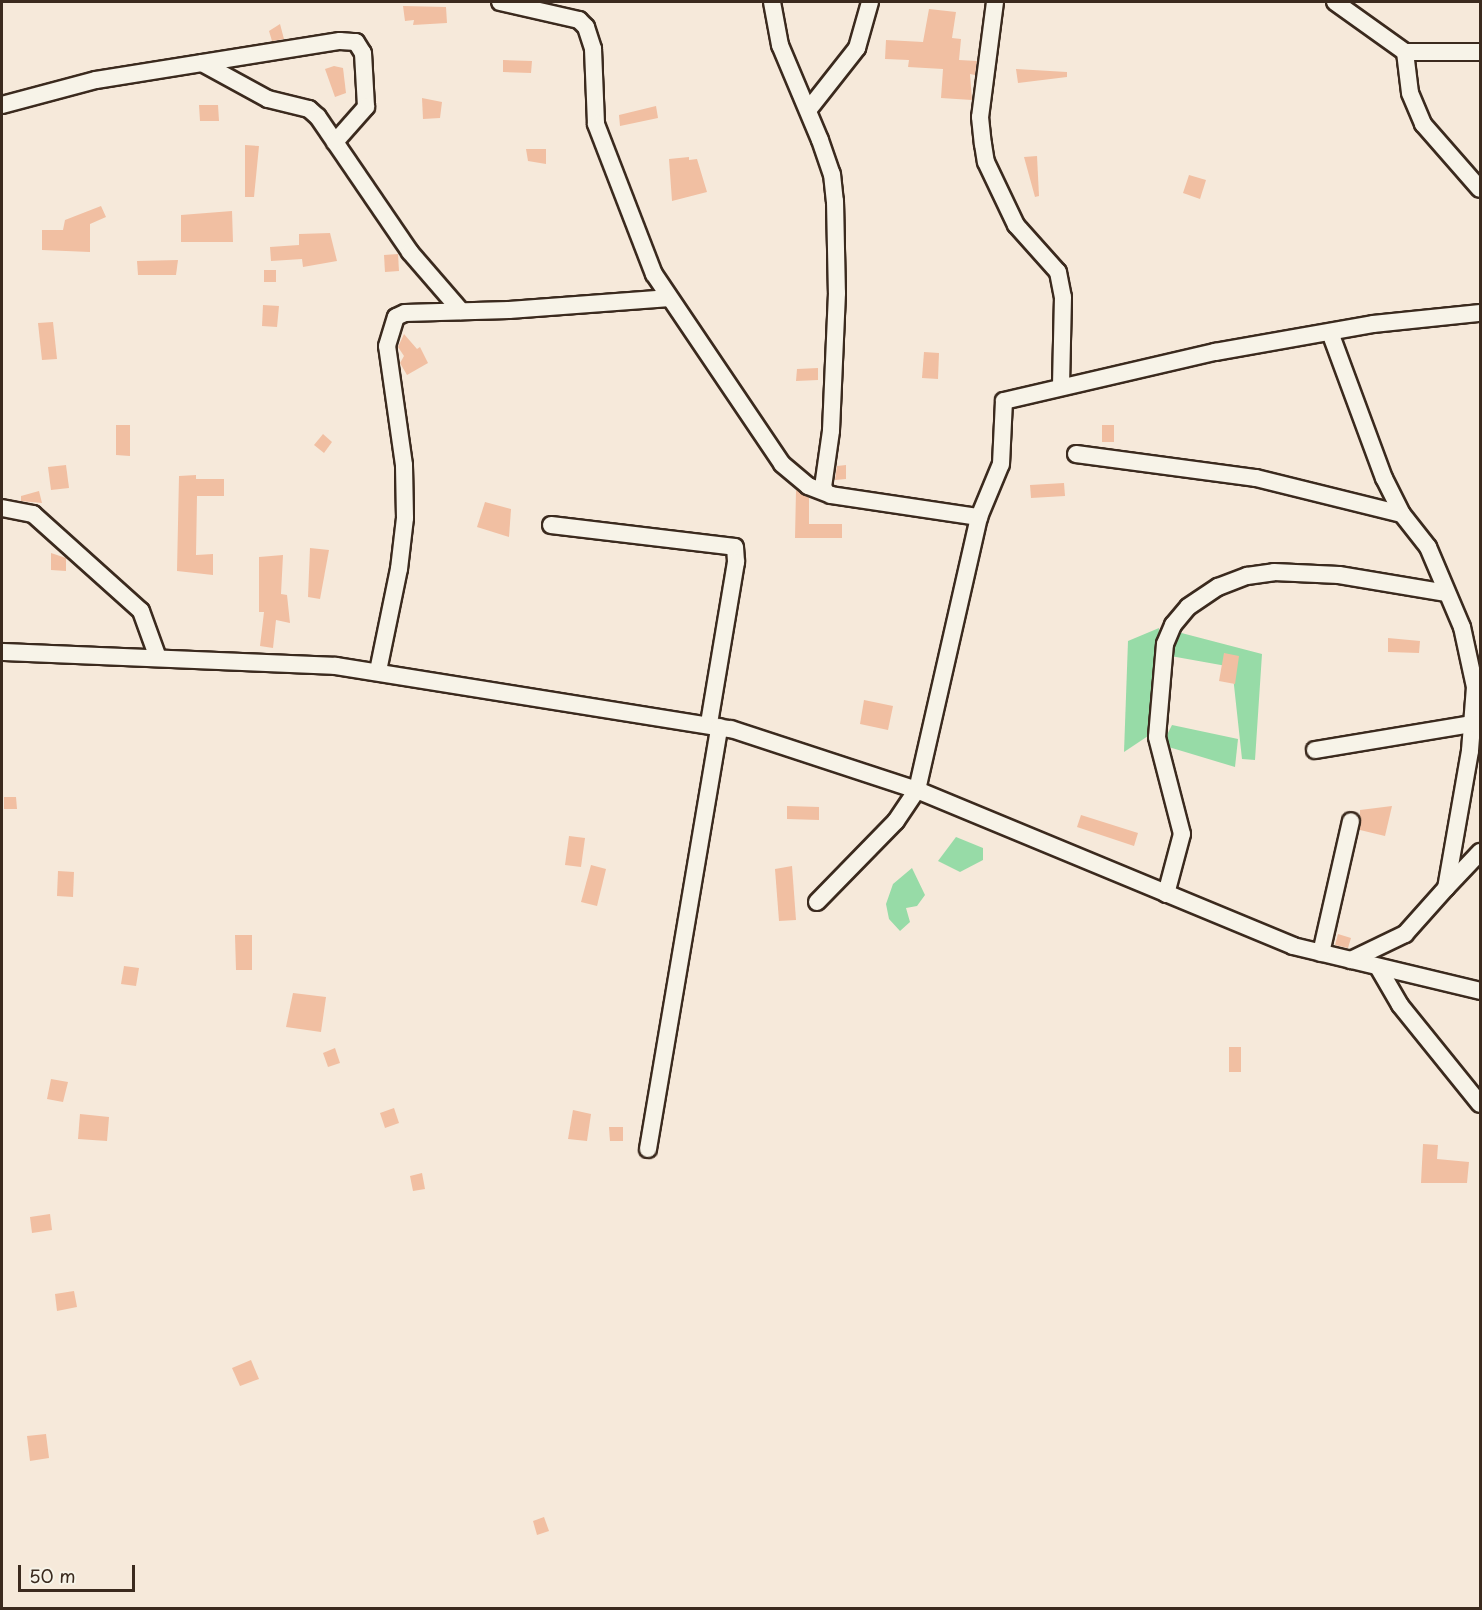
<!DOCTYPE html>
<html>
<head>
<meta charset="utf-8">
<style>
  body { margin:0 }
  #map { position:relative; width:1482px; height:1610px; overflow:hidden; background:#f6e9da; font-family:"Playpen Sans",sans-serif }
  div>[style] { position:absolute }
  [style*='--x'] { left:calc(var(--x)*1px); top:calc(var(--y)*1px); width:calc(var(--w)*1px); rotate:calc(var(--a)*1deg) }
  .green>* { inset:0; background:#97dba7 }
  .building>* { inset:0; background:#f1bfa2 }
  .roads { filter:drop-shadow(2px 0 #3b2a1e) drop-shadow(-2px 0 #3b2a1e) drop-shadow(0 2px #3b2a1e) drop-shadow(0 -2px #3b2a1e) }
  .minor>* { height:16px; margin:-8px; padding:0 8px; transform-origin:8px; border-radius:8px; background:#f7f3e8 }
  span { translate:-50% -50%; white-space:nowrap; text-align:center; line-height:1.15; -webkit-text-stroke:4.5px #f7f3e8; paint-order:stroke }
  .frame { position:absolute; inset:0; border:3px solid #3b2a1e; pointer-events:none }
  .scale { position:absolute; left:18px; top:1565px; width:117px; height:27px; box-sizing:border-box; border:3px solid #3b2a1e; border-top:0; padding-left:8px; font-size:18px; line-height:21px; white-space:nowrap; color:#3b2a1e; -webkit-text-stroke:4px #f7f3e8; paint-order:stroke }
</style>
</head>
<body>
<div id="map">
  <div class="green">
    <div style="clip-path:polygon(1159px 628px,1154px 732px,1124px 752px,1128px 641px)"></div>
    <div style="clip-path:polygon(1170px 630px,1262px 654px,1255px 760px,1242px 759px,1232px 667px,1165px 655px)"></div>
    <div style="clip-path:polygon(1172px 725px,1238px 739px,1235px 767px,1162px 745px)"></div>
    <div style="clip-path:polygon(956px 837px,983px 848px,983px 860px,960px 872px,938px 861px)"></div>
    <div style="clip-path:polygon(912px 868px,925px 895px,917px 906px,906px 908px,910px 922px,900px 931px,889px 919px,886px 904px,893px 884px)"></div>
  </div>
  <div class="building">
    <div style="clip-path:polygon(403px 6px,446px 7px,447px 23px,413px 25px,414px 20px,405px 21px)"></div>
    <div style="clip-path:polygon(929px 9px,956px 12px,952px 38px,961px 39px,959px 60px,977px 61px,975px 75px,970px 74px,972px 100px,941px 98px,943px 69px,908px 67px,909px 60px,885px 59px,886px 40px,923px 42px)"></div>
    <div style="clip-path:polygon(280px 24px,284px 39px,272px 41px,269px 31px)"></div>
    <div style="clip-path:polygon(503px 60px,532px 61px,531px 73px,503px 72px)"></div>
    <div style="clip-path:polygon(334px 66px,343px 68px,346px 93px,335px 97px,325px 69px)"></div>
    <div style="clip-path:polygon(1016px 69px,1067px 72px,1067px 77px,1018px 83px)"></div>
    <div style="clip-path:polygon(422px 98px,442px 102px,440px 118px,423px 119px)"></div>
    <div style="clip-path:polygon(199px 105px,218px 105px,219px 121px,200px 121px)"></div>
    <div style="clip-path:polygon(656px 106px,658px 118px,620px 126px,619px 115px)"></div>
    <div style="clip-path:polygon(245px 145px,259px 146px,254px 197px,245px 197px)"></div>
    <div style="clip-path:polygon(526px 149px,546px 149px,546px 164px,528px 161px)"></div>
    <div style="clip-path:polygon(1037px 156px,1039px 196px,1035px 197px,1024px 157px)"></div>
    <div style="clip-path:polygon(689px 157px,689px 160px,697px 159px,707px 192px,672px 201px,669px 159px)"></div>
    <div style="clip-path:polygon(1189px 175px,1206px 180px,1200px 199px,1183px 193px)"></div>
    <div style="clip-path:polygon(101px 206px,106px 217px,90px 224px,90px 252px,42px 250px,42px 230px,63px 230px,65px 220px)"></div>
    <div style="clip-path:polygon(232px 211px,233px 242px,181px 242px,181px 215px)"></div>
    <div style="clip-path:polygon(330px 233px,337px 261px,303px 267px,302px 259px,271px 261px,270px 247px,299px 245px,299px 234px)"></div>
    <div style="clip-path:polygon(398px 254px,399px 271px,385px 272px,384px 255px)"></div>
    <div style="clip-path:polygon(178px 260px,176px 275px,138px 275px,137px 261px)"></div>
    <div style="clip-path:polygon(264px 270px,276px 270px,276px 282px,264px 282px)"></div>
    <div style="clip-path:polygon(263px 305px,279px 306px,277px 327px,262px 326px)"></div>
    <div style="clip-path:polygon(53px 322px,57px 359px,42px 360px,38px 323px)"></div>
    <div style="clip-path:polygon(404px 334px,417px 349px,420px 347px,428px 363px,407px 375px,400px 363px,404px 356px,398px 347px)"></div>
    <div style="clip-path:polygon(924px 352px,939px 353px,938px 379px,922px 378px)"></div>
    <div style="clip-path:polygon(818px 368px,818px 380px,796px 381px,797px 369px)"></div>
    <div style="clip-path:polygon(116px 425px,130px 425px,130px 456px,116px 455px)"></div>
    <div style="clip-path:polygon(1102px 425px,1114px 425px,1114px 442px,1102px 442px)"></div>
    <div style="clip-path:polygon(323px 434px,332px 442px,324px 453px,314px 445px)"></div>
    <div style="clip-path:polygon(66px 465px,69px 488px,51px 490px,48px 467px)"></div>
    <div style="clip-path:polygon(846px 465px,846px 479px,835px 480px,837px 466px)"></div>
    <div style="clip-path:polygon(196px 475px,196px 479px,224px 479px,224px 496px,197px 496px,196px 555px,213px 554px,213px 575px,177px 571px,179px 476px)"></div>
    <div style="clip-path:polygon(1064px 483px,1065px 496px,1031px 498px,1030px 485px)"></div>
    <div style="clip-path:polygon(796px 490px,809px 498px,809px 524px,842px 524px,842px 538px,795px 538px)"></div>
    <div style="clip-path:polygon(39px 491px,42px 503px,21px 501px,21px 496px)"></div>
    <div style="clip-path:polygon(485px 502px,511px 509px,509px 537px,477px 527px)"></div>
    <div style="clip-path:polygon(310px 548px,329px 550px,320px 599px,308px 597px)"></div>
    <div style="clip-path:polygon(51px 553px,66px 558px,66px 571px,51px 570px)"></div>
    <div style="clip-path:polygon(283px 555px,281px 594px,287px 595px,290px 623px,276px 620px,273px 648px,260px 646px,264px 612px,259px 612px,259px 557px)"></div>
    <div style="clip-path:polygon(1388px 638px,1420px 641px,1419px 653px,1388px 652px)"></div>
    <div style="clip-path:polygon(1224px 653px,1239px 656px,1235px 684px,1219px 681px)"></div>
    <div style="clip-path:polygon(864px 700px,893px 706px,888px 730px,860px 724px)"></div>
    <div style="clip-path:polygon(4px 797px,16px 797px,17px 809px,4px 809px)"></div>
    <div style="clip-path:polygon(787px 806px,819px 807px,819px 820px,787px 819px)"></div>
    <div style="clip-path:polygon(1392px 806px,1385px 836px,1360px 830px,1360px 810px)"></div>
    <div style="clip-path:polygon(1081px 815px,1138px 833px,1134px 846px,1077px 827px)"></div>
    <div style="clip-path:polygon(569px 836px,585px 838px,581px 867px,565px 865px)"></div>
    <div style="clip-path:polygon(591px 865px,606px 869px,597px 906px,581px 902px)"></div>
    <div style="clip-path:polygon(792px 866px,796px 920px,779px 921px,775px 869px)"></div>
    <div style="clip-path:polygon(58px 871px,74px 872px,73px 897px,57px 896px)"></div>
    <div style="clip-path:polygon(1338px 934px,1351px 938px,1348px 948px,1335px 945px)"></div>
    <div style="clip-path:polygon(235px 935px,252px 935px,252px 970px,236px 970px)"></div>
    <div style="clip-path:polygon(124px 966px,139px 968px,136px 986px,121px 984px)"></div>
    <div style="clip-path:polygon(293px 993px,326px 997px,321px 1032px,286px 1027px)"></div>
    <div style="clip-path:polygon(1229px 1047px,1241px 1047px,1241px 1072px,1229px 1072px)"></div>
    <div style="clip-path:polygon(335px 1048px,340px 1063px,328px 1067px,323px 1053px)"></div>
    <div style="clip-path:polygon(51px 1079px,68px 1082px,63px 1102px,47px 1099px)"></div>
    <div style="clip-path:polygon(394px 1108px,399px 1123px,385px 1128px,380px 1113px)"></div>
    <div style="clip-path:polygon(573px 1110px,591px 1114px,587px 1141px,568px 1139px)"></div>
    <div style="clip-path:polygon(80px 1114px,109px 1117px,107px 1141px,78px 1139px)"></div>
    <div style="clip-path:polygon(609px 1127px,623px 1127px,623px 1141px,610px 1141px)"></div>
    <div style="clip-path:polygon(1423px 1144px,1438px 1145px,1437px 1159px,1469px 1162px,1467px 1183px,1421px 1183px)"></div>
    <div style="clip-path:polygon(422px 1173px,425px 1189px,413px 1191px,410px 1176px)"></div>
    <div style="clip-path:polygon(50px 1214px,52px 1230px,32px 1233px,30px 1217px)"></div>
    <div style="clip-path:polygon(74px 1291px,77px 1307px,57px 1311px,55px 1294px)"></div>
    <div style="clip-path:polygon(251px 1360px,259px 1379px,240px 1386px,232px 1368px)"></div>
    <div style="clip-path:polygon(46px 1434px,49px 1458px,30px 1461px,27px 1436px)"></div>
    <div style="clip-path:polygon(544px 1517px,549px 1531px,537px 1535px,533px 1521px)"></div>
  </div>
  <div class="roads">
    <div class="minor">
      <div style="--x:500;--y:2;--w:81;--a:12.8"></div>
      <div style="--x:579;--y:20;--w:10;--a:45"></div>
      <div style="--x:586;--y:27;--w:23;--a:72"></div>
      <div style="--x:593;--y:49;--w:75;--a:87.7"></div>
      <div style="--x:596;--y:124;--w:161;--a:68.9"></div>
      <div style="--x:654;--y:274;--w:229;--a:56"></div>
      <div style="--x:782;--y:464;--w:34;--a:40"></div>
      <div style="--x:808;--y:486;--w:25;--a:21"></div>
      <div style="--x:831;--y:495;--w:150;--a:8.5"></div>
      <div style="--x:772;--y:2;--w:44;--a:79.5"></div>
      <div style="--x:780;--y:45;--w:103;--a:67.2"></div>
      <div style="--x:820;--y:140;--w:36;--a:71"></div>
      <div style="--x:832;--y:174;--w:27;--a:84"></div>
      <div style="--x:835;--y:201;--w:92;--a:88.8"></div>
      <div style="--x:837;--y:293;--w:138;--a:92.5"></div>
      <div style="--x:831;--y:431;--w:57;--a:98.1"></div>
      <div style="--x:823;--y:487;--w:6;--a:59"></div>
      <div style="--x:995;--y:2;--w:116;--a:97.4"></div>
      <div style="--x:980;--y:117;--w:27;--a:84"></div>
      <div style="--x:983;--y:144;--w:18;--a:81"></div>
      <div style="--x:986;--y:162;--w:70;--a:64.5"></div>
      <div style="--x:1016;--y:225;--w:63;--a:48.2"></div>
      <div style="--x:1058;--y:272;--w:25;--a:79"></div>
      <div style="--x:1063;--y:297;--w:90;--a:91.3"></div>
      <div style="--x:1335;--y:2;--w:86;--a:35.5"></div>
      <div style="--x:1405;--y:52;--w:75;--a:0"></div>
      <div style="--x:1405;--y:52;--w:41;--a:83"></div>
      <div style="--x:1410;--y:93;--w:34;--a:67"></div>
      <div style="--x:1423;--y:124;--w:86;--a:48.8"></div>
      <div style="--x:202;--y:63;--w:75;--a:28.6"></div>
      <div style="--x:268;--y:99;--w:42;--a:13.7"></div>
      <div style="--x:309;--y:109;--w:12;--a:42"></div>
      <div style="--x:318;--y:117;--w:163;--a:55.7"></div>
      <div style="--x:410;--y:252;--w:78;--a:49.2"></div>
      <div style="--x:2;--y:105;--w:97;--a:-14.9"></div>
      <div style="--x:96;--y:80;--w:247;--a:-9.1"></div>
      <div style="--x:340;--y:41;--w:16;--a:4"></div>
      <div style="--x:356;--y:42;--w:13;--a:58"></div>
      <div style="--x:363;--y:53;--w:54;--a:86.8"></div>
      <div style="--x:366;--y:107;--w:47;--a:131.5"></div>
      <div style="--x:809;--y:109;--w:78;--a:-51.8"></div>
      <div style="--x:857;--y:48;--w:48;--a:-74.2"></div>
      <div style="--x:1331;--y:335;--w:153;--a:69.7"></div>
      <div style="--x:1384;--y:478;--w:40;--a:63.4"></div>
      <div style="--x:1402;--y:514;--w:42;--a:51.8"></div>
      <div style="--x:1428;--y:547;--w:87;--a:67"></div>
      <div style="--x:1462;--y:627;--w:61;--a:77.8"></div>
      <div style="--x:1475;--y:687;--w:64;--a:94.5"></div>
      <div style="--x:1470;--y:751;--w:139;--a:99.9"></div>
      <div style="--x:1446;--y:888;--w:62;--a:131.7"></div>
      <div style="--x:1405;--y:934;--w:60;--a:154.3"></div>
      <div style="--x:1076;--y:454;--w:182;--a:7.6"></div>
      <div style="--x:1256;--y:478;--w:150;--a:13.9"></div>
      <div style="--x:2;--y:508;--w:32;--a:11"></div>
      <div style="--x:33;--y:514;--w:145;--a:41.9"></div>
      <div style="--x:141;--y:611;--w:50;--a:70.1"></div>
      <div style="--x:551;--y:525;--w:185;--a:6.8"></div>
      <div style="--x:735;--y:547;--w:15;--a:86"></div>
      <div style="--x:736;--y:562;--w:164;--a:99.5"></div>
      <div style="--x:2;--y:652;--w:334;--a:2.4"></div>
      <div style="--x:336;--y:666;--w:400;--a:9.1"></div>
      <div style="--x:731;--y:729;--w:196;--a:18.2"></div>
      <div style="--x:917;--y:790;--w:407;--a:22.5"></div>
      <div style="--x:1293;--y:946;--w:192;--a:13.5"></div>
      <div style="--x:378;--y:671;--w:104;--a:-78.4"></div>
      <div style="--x:399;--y:569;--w:51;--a:-83.3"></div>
      <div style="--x:405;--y:518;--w:53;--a:-91.1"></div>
      <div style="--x:404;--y:465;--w:120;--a:-98.1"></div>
      <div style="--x:387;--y:346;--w:30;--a:-73"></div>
      <div style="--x:396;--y:317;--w:10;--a:-24"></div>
      <div style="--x:405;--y:313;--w:104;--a:-1.7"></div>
      <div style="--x:509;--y:310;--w:158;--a:-4.3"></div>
      <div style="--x:1315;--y:750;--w:159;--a:-9.4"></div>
      <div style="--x:1446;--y:888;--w:50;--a:-46.6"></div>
      <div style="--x:1166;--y:894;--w:62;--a:-75.1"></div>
      <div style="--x:1182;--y:834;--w:100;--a:-104.5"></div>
      <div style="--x:1157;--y:737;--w:93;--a:-85.1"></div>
      <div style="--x:1165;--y:644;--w:21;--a:-67"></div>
      <div style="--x:1173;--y:625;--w:23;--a:-50"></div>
      <div style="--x:1188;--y:607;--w:36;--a:-34"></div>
      <div style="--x:1218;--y:587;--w:31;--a:-21"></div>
      <div style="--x:1247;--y:576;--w:27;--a:-8"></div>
      <div style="--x:1274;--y:572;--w:65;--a:2.6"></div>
      <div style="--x:1339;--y:575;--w:109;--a:9.5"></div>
      <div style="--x:817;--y:902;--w:113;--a:-45.7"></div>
      <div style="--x:896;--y:821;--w:37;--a:-56"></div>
      <div style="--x:917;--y:790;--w:280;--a:-77.2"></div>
      <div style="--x:979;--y:517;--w:57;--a:-67.5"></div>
      <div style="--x:1001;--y:464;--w:63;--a:-87.3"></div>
      <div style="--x:1004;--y:401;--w:217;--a:-13.1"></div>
      <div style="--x:1215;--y:352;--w:160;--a:-10"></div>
      <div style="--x:1373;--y:324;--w:108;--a:-5.9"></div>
      <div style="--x:1321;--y:953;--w:135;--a:-77.2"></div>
      <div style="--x:1378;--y:967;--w:44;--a:59.9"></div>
      <div style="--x:1400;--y:1005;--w:127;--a:51.1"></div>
      <div style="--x:648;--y:1149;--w:428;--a:-80.4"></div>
    </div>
  </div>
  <div class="frame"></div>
  <div class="scale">50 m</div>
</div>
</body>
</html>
